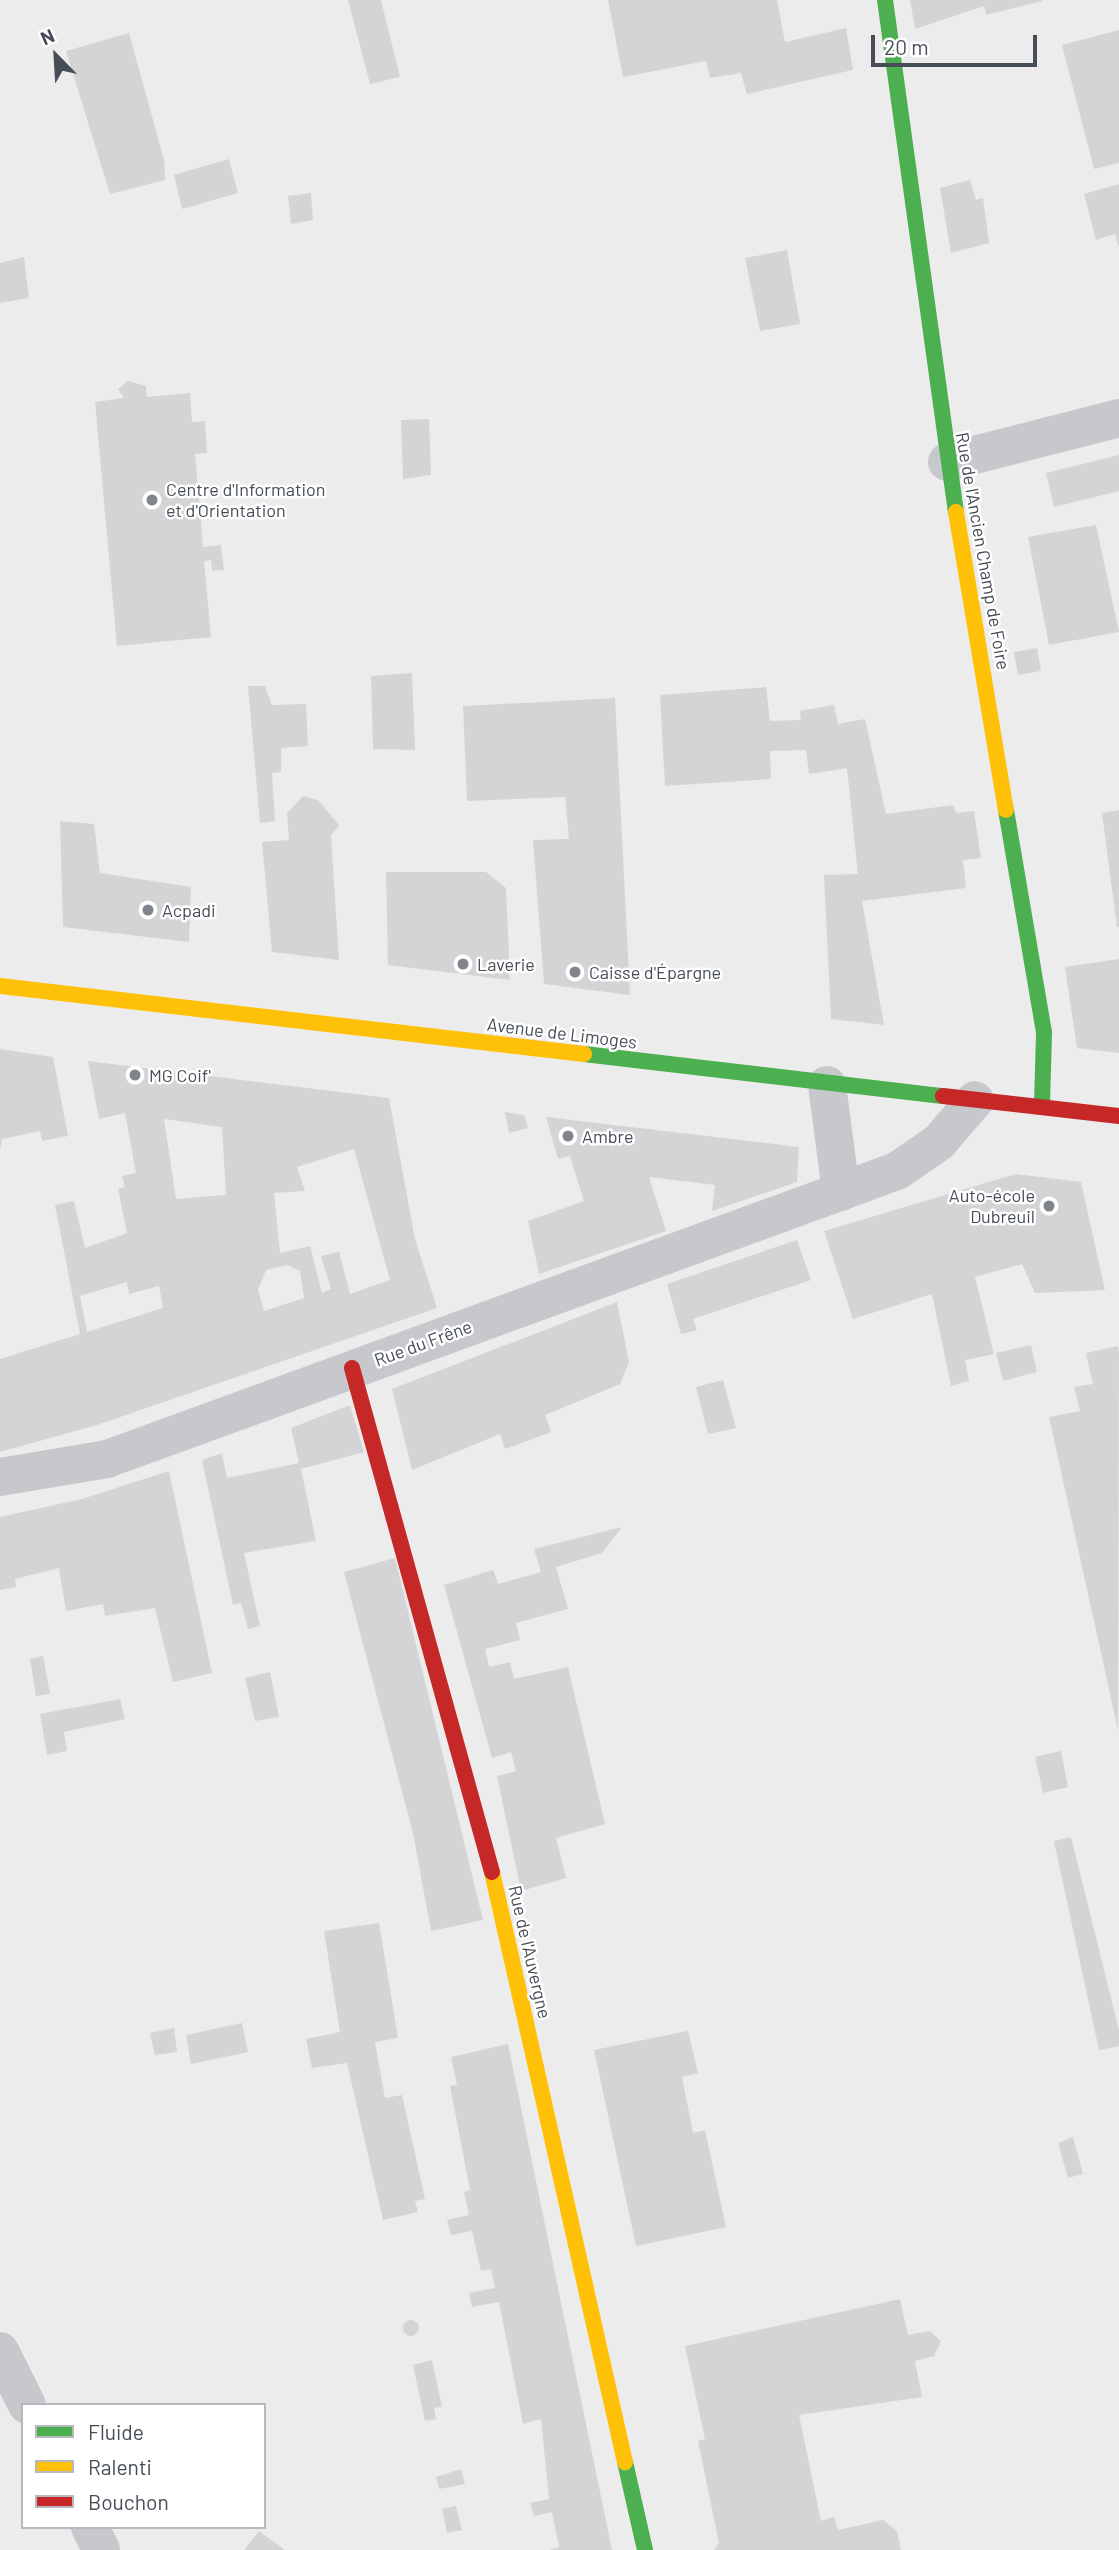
<!DOCTYPE html>
<html>
<head>
<meta charset="utf-8">
<style>
  body { margin:0 }
  #map { position:relative; width:1119px; height:2550px; overflow:hidden; background:#edecec; font-family:Barlow,sans-serif }
  div>[style] { position:absolute }
  [style*='--x'] { left:calc(var(--x)*1px); top:calc(var(--y)*1px); width:calc(var(--w)*1px); rotate:calc(var(--a)*1deg) }
  .building>* { inset:0; background:#d4d4d7 }
  .round { border-radius:50% }
  .street>* { height:38px; margin:-19px; padding:0 19px; transform-origin:19px; border-radius:19px; background:#c7c8cb }
  .fast>* { height:16px; margin:-8px; padding:0 8px; transform-origin:8px; border-radius:8px; background:#4caf50 }
  .slow>* { height:16px; margin:-8px; padding:0 8px; transform-origin:8px; border-radius:8px; background:#ffc107 }
  .jam>* { height:16px; margin:-8px; padding:0 8px; transform-origin:8px; border-radius:8px; background:#c62828 }
  .dots>* { width:19px; height:19px; translate:-50% -50%; box-sizing:border-box; border:4px solid #fff; border-radius:50% }
  span { translate:-50% -50%; white-space:nowrap; text-align:center; line-height:1.15; -webkit-text-stroke:5px #fff; paint-order:stroke }
  .poi-label { font-size:18px; color:#464d57 }
  .left { translate:0 -50%; text-align:left }
  .right { translate:-100% -50%; text-align:right }
  .street-label { font-size:18px; color:#464d57 }
  .legend { position:absolute; left:21px; top:2403px; width:245px; height:126px; box-sizing:border-box; background:#fff; border:2px solid #b5b8bc; margin:0; padding:9px 12px; list-style:none; font-size:21px; color:#464d57 }
  .legend li { display:flex; align-items:center; gap:14px; height:35px }
  .legend b { width:35px; border:2px solid #b5b8bc }
  .north { position:absolute; left:21px; top:21px; width:70px; height:70px; -webkit-text-stroke:5px #fff; paint-order:stroke; rotate:336deg; font-size:19px; font-weight:700; line-height:28px; text-align:center; color:#464d57 }
  .north::after { content:''; display:block; margin:auto; width:24px; height:32px; background:#464d57; clip-path:polygon(50% 0,100% 100%,50% 72%,0 100%) }
  .scale { position:absolute; left:871px; top:35px; width:166px; height:32px; box-sizing:border-box; border:4px solid #464d57; border-top:0; padding-left:9px; font-size:21px; line-height:24px; white-space:nowrap; color:#464d57; -webkit-text-stroke:5px #fff; paint-order:stroke }
</style>
</head>
<body>
<div id="map">
  <div class="building">
    <div style="clip-path:polygon(348px 0,381px 0,400px 77px,370px 84px)"></div>
    <div style="clip-path:polygon(608px 0,777px 0,785px 42px,846px 28px,853px 70px,747px 94px,741px 73px,710px 78px,706px 61px,623px 77px)"></div>
    <div style="clip-path:polygon(910px 0,1042px 0,1042px 1px,986px 15px,984px 6px,915px 29px)"></div>
    <div style="clip-path:polygon(1119px 30px,1119px 163px,1094px 169px,1062px 45px)"></div>
    <div style="clip-path:polygon(129px 33px,164px 160px,165px 180px,110px 194px,66px 51px)"></div>
    <div style="clip-path:polygon(229px 159px,238px 193px,182px 209px,174px 175px)"></div>
    <div style="clip-path:polygon(970px 180px,976px 200px,983px 198px,989px 243px,951px 253px,940px 188px)"></div>
    <div style="clip-path:polygon(1119px 184px,1119px 245px,1118px 245px,1115px 234px,1096px 240px,1084px 194px)"></div>
    <div style="clip-path:polygon(311px 193px,313px 220px,291px 224px,288px 196px)"></div>
    <div style="clip-path:polygon(787px 250px,800px 324px,760px 331px,745px 258px)"></div>
    <div style="clip-path:polygon(24px 257px,29px 298px,0 303px,0 263px)"></div>
    <div style="clip-path:polygon(128px 381px,146px 386px,147px 397px,190px 393px,192px 422px,205px 421px,207px 453px,195px 454px,203px 547px,221px 545px,224px 570px,212px 571px,211px 560px,204px 561px,211px 637px,117px 646px,95px 402px,124px 398px,118px 389px)"></div>
    <div style="clip-path:polygon(429px 419px,431px 475px,403px 479px,401px 420px)"></div>
    <div style="clip-path:polygon(1119px 455px,1119px 491px,1054px 507px,1046px 473px)"></div>
    <div style="clip-path:polygon(1096px 525px,1119px 632px,1049px 645px,1028px 537px)"></div>
    <div style="clip-path:polygon(1037px 648px,1041px 671px,1018px 675px,1014px 652px)"></div>
    <div style="clip-path:polygon(412px 673px,415px 750px,373px 749px,371px 676px)"></div>
    <div style="clip-path:polygon(248px 686px,265px 686px,272px 705px,306px 704px,308px 746px,281px 748px,281px 772px,272px 773px,275px 821px,260px 823px)"></div>
    <div style="clip-path:polygon(766px 687px,770px 721px,801px 720px,800px 711px,834px 705px,838px 724px,865px 719px,886px 814px,953px 805px,956px 813px,974px 811px,981px 858px,963px 860px,966px 888px,862px 901px,884px 1025px,831px 1019px,824px 875px,858px 874px,847px 768px,809px 774px,806px 750px,770px 751px,771px 779px,665px 786px,660px 695px)"></div>
    <div style="clip-path:polygon(615px 698px,630px 995px,544px 984px,533px 840px,569px 839px,565px 797px,467px 801px,463px 706px)"></div>
    <div style="clip-path:polygon(303px 796px,318px 800px,339px 825px,331px 836px,339px 960px,272px 952px,262px 842px,289px 840px,287px 813px)"></div>
    <div style="clip-path:polygon(1119px 810px,1119px 927px,1117px 927px,1102px 813px)"></div>
    <div style="clip-path:polygon(60px 821px,94px 824px,100px 873px,191px 887px,189px 942px,63px 927px)"></div>
    <div style="clip-path:polygon(386px 872px,486px 872px,506px 888px,510px 980px,388px 965px)"></div>
    <div style="clip-path:polygon(1119px 959px,1119px 1053px,1077px 1048px,1065px 967px)"></div>
    <div style="clip-path:polygon(0 1049px,53px 1057px,68px 1136px,42px 1141px,40px 1131px,2px 1139px,0 1150px)"></div>
    <div style="clip-path:polygon(evenodd,88px 1061px,389px 1098px,415px 1239px,437px 1308px,97px 1425px,0 1452px,0 1359px,80px 1334px,55px 1205px,74px 1201px,85px 1248px,127px 1233px,118px 1189px,125px 1187px,122px 1176px,136px 1173px,125px 1113px,99px 1119px,88px 1061px,164px 1119px,222px 1127px,226px 1195px,176px 1199px,164px 1119px,88px 1061px,354px 1149px,390px 1280px,350px 1294px,339px 1252px,321px 1256px,331px 1289px,322px 1293px,310px 1246px,280px 1253px,274px 1193px,305px 1191px,297px 1167px,354px 1149px,88px 1061px,287px 1265px,300px 1271px,304px 1298px,264px 1311px,258px 1290px,266px 1270px,287px 1265px,88px 1061px,127px 1282px,129px 1294px,159px 1286px,163px 1308px,87px 1332px,80px 1296px,127px 1282px)"></div>
    <div style="clip-path:polygon(505px 1112px,524px 1115px,528px 1128px,509px 1133px)"></div>
    <div style="clip-path:polygon(546px 1117px,799px 1147px,797px 1182px,712px 1211px,715px 1185px,649px 1177px,666px 1231px,539px 1274px,528px 1221px,584px 1201px,570px 1156px,558px 1159px)"></div>
    <div style="clip-path:polygon(1016px 1174px,1081px 1182px,1105px 1290px,1035px 1293px,1022px 1264px,975px 1277px,994px 1354px,965px 1360px,969px 1381px,951px 1386px,932px 1294px,853px 1319px,824px 1231px)"></div>
    <div style="clip-path:polygon(797px 1240px,811px 1280px,693px 1319px,697px 1330px,681px 1334px,667px 1284px)"></div>
    <div style="clip-path:polygon(617px 1302px,629px 1362px,620px 1384px,545px 1415px,551px 1432px,505px 1449px,500px 1434px,412px 1470px,392px 1389px)"></div>
    <div style="clip-path:polygon(1031px 1345px,1037px 1372px,1003px 1381px,996px 1353px)"></div>
    <div style="clip-path:polygon(1118px 1346px,1119px 1353px,1118px 1730px,1049px 1417px,1080px 1411px,1074px 1387px,1093px 1384px,1086px 1353px)"></div>
    <div style="clip-path:polygon(723px 1380px,736px 1428px,708px 1434px,696px 1387px)"></div>
    <div style="clip-path:polygon(350px 1405px,364px 1452px,301px 1469px,316px 1541px,244px 1553px,260px 1626px,248px 1629px,241px 1603px,233px 1605px,202px 1460px,222px 1453px,227px 1478px,299px 1463px,291px 1428px)"></div>
    <div style="clip-path:polygon(169px 1471px,212px 1673px,173px 1682px,155px 1608px,105px 1616px,103px 1604px,66px 1611px,59px 1568px,15px 1579px,16px 1587px,0 1590px,0 1517px,82px 1499px)"></div>
    <div style="clip-path:polygon(622px 1527px,602px 1553px,556px 1567px,568px 1609px,516px 1623px,520px 1640px,485px 1649px,489px 1667px,510px 1662px,514px 1679px,568px 1667px,605px 1824px,556px 1838px,566px 1878px,521px 1891px,497px 1776px,516px 1771px,511px 1752px,492px 1758px,444px 1585px,493px 1570px,498px 1584px,541px 1572px,534px 1549px)"></div>
    <div style="clip-path:polygon(395px 1558px,483px 1920px,431px 1931px,413px 1833px,344px 1572px)"></div>
    <div style="clip-path:polygon(43px 1656px,50px 1694px,36px 1696px,30px 1659px)"></div>
    <div style="clip-path:polygon(270px 1672px,279px 1717px,255px 1721px,245px 1678px)"></div>
    <div style="clip-path:polygon(120px 1699px,125px 1719px,64px 1732px,67px 1751px,47px 1755px,40px 1714px)"></div>
    <div style="clip-path:polygon(1061px 1751px,1068px 1787px,1043px 1793px,1035px 1757px)"></div>
    <div style="clip-path:polygon(1071px 1837px,1119px 2030px,1119px 2046px,1099px 2050px,1054px 1841px)"></div>
    <div style="clip-path:polygon(379px 1923px,398px 2038px,375px 2042px,385px 2098px,402px 2095px,425px 2199px,415px 2201px,418px 2212px,383px 2220px,347px 2063px,312px 2068px,306px 2039px,340px 2032px,324px 1931px)"></div>
    <div style="clip-path:polygon(242px 2023px,248px 2052px,191px 2064px,186px 2035px)"></div>
    <div style="clip-path:polygon(174px 2028px,177px 2052px,155px 2055px,150px 2033px)"></div>
    <div style="clip-path:polygon(688px 2031px,698px 2073px,682px 2077px,693px 2133px,705px 2130px,726px 2227px,636px 2246px,594px 2050px)"></div>
    <div style="clip-path:polygon(508px 2044px,543px 2215px,612px 2550px,549px 2550px,559px 2547px,552px 2512px,534px 2516px,530px 2503px,549px 2499px,541px 2419px,523px 2424px,499px 2302px,472px 2307px,469px 2293px,495px 2288px,491px 2269px,481px 2271px,472px 2231px,451px 2235px,447px 2220px,469px 2215px,464px 2192px,470px 2190px,450px 2086px,457px 2085px,451px 2057px)"></div>
    <div style="clip-path:polygon(1073px 2137px,1083px 2174px,1068px 2178px,1058px 2143px)"></div>
    <div style="clip-path:polygon(900px 2299px,908px 2335px,930px 2331px,941px 2341px,934px 2356px,915px 2361px,922px 2397px,799px 2415px,821px 2521px,834px 2517px,838px 2530px,883px 2520px,897px 2531px,901px 2550px,714px 2550px,719px 2543px,698px 2441px,705px 2439px,685px 2346px)"></div>
    <div class="round" style="left:403px;top:2320px;width:16px;height:16px"></div>
    <div style="clip-path:polygon(432px 2360px,442px 2407px,434px 2408px,436px 2419px,425px 2421px,413px 2365px)"></div>
    <div style="clip-path:polygon(461px 2469px,465px 2484px,439px 2489px,436px 2477px)"></div>
    <div style="clip-path:polygon(456px 2506px,462px 2530px,447px 2533px,442px 2509px)"></div>
    <div style="clip-path:polygon(259px 2531px,285px 2550px,244px 2550px)"></div>
  </div>
  <div class="street">
    <div style="--x:947;--y:462;--w:178;--a:-14.3"></div>
    <div style="--x:827;--y:1085;--w:108;--a:82.5"></div>
    <div style="--x:0;--y:1477;--w:109;--a:-9.5"></div>
    <div style="--x:107;--y:1459;--w:841;--a:-20.03"></div>
    <div style="--x:897;--y:1171;--w:51;--a:-34.6"></div>
    <div style="--x:939;--y:1142;--w:55;--a:-49.4"></div>
    <div style="--x:0;--y:2351;--w:60;--a:63.4"></div>
    <div style="--x:90;--y:2527;--w:25;--a:64"></div>
  </div>
  <div class="fast">
    <div style="--x:885;--y:0;--w:517;--a:82.11"></div>
    <div style="--x:1006;--y:810;--w:226;--a:80.3"></div>
    <div style="--x:1044;--y:1033;--w:73;--a:91.6"></div>
    <div style="--x:584;--y:1054;--w:361;--a:6.7"></div>
    <div style="--x:625;--y:2462;--w:90;--a:77.2"></div>
  </div>
  <div class="slow">
    <div style="--x:956;--y:512;--w:302;--a:80.5"></div>
    <div style="--x:0;--y:986;--w:588;--a:6.64"></div>
    <div style="--x:492;--y:1872;--w:605;--a:77.3"></div>
  </div>
  <div class="jam">
    <div style="--x:943;--y:1096;--w:177;--a:6.5"></div>
    <div style="--x:352;--y:1368;--w:523;--a:74.48"></div>
  </div>
  <div class="dots">
    <div style="left:152px;top:500px;background:#80858b"></div>
    <div style="left:148px;top:910px;background:#80858b"></div>
    <div style="left:463px;top:964px;background:#80858b"></div>
    <div style="left:575px;top:972px;background:#80858b"></div>
    <div style="left:135px;top:1075px;background:#80858b"></div>
    <div style="left:568px;top:1136px;background:#80858b"></div>
    <div style="left:1049px;top:1206px;background:#80858b"></div>
  </div>
  <div class="poi-label">
    <span class="left" style="left:166px;top:500px">Centre d'Information<br>et d'Orientation</span>
    <span class="left" style="left:162px;top:910px">Acpadi</span>
    <span class="left" style="left:477px;top:964px">Laverie</span>
    <span class="left" style="left:589px;top:972px">Caisse d'Épargne</span>
    <span class="left" style="left:149px;top:1075px">MG Coif'</span>
    <span class="left" style="left:582px;top:1136px">Ambre</span>
    <span class="right" style="left:1035px;top:1206px">Auto-école<br>Dubreuil</span>
  </div>
  <div class="street-label">
    <span style="left:983px;top:551px;rotate:80deg">Rue de l'Ancien Champ de Foire</span>
    <span style="left:562px;top:1033px;rotate:7deg">Avenue de Limoges</span>
    <span style="left:423px;top:1343px;rotate:-20deg">Rue du Frêne</span>
    <span style="left:530px;top:1952px;rotate:77deg">Rue de l'Auvergne</span>
  </div>
  <ul class="legend">
  <li><b style="height:9px;background:#4caf50"></b>Fluide</li>
  <li><b style="height:9px;background:#ffc107"></b>Ralenti</li>
  <li><b style="height:9px;background:#c62828"></b>Bouchon</li>
  </ul>
  <div class="north">N</div>
  <div class="scale">20 m</div>
</div>
</body>
</html>
